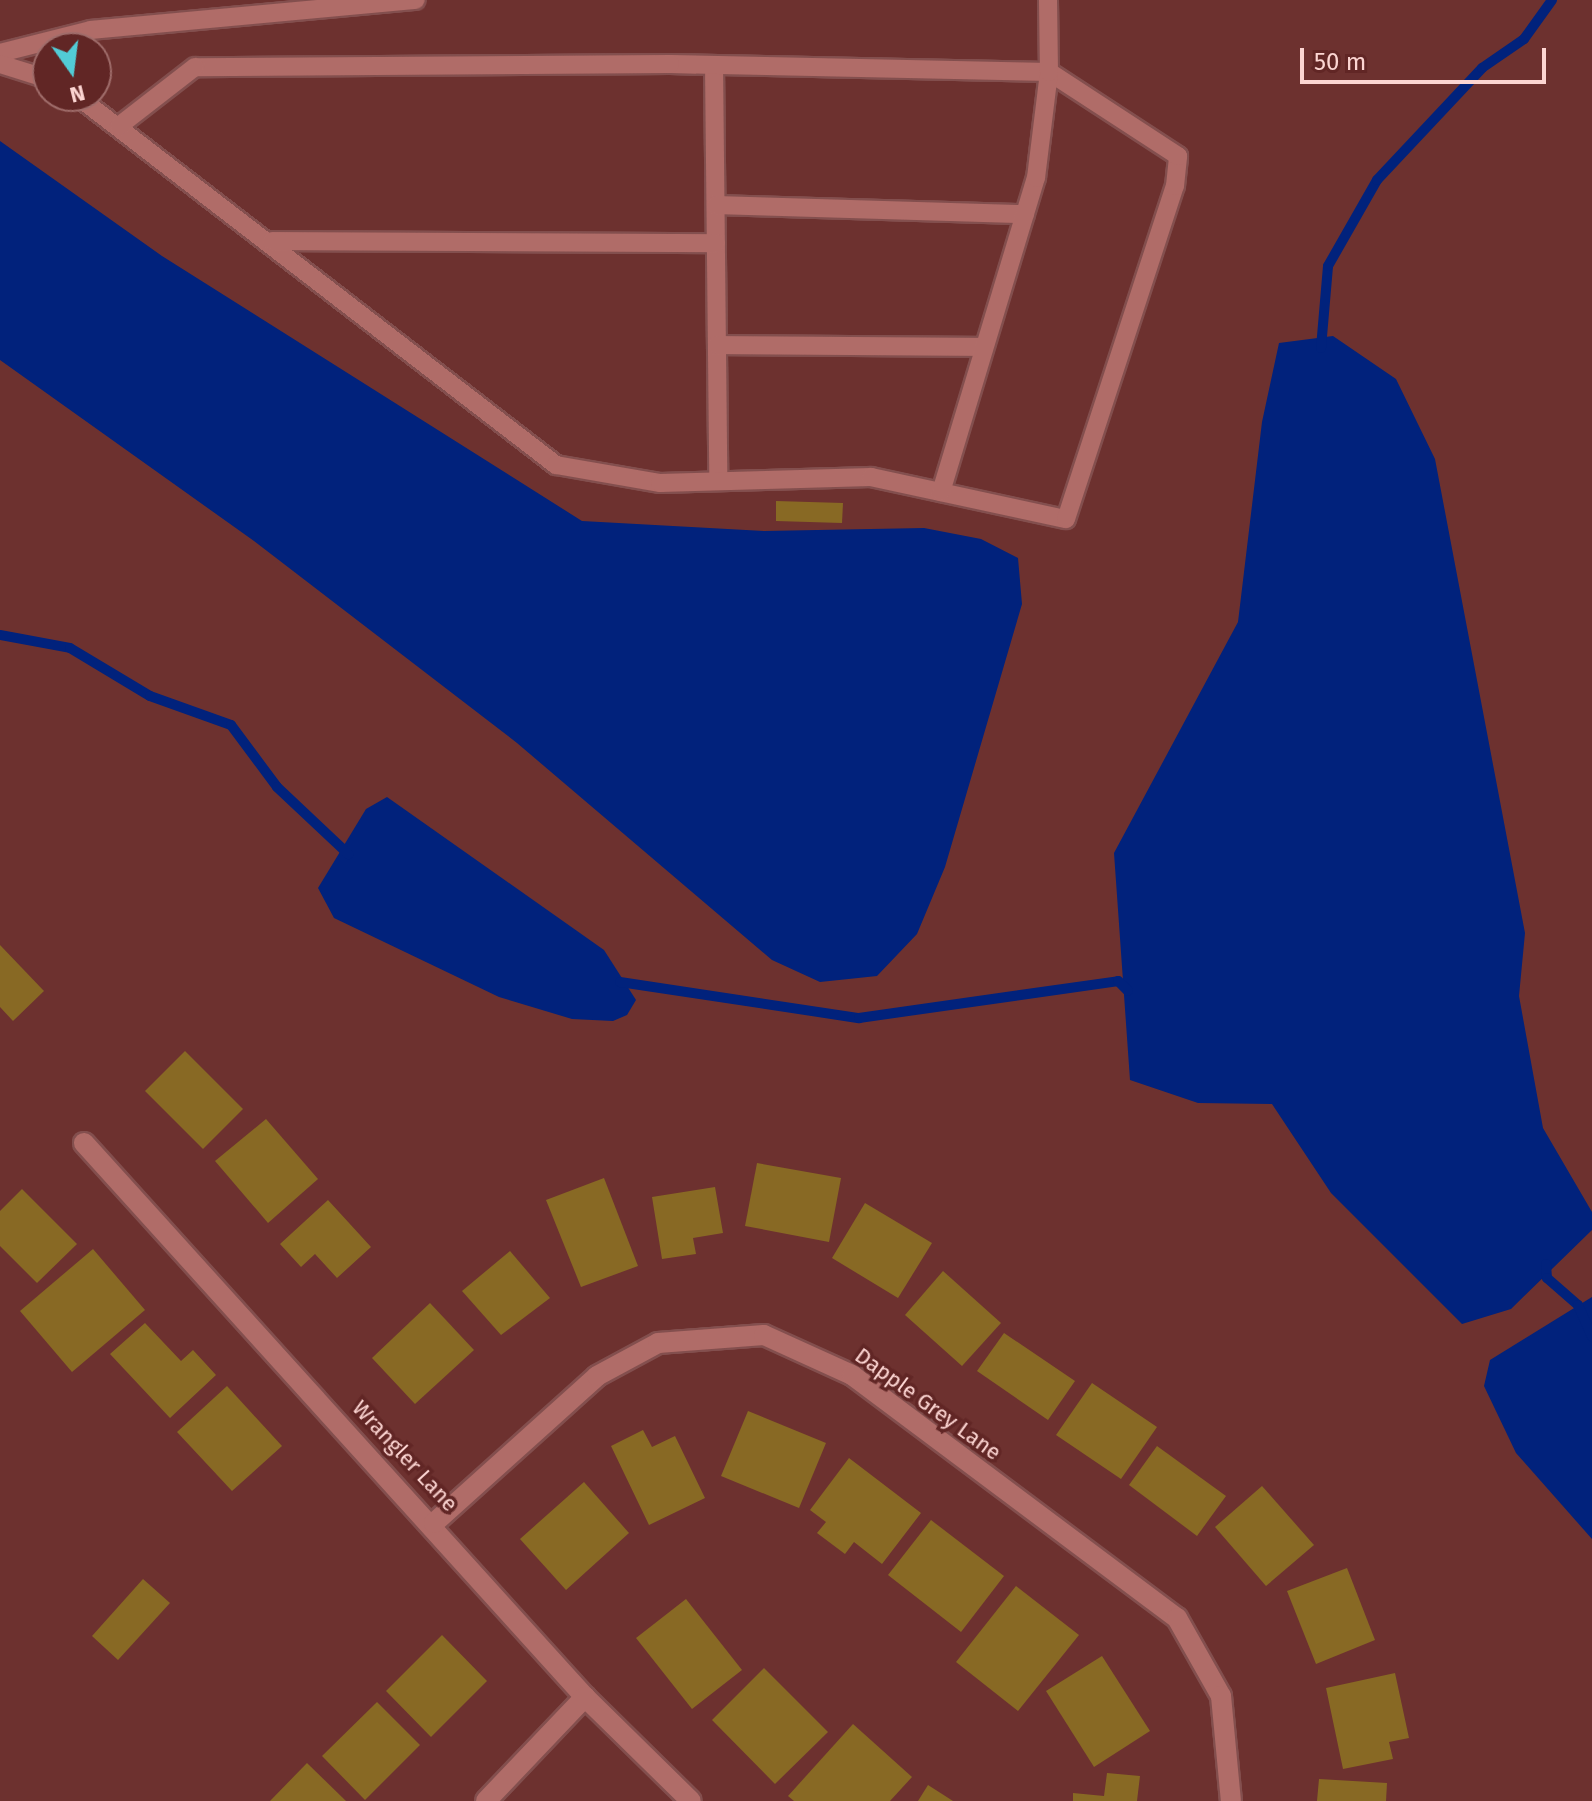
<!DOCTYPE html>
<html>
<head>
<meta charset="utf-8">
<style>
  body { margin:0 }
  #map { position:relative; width:1592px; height:1801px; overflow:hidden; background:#6d312f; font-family:"Fira Sans",sans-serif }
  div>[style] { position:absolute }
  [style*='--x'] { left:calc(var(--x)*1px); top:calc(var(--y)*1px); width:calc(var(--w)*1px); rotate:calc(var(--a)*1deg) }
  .water>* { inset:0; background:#01227c }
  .stream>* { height:10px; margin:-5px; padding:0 5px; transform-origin:5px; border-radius:5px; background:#01227c }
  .building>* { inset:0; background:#886924 }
  .roads { filter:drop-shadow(2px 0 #834f4e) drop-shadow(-2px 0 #834f4e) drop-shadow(0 2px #834f4e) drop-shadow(0 -2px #834f4e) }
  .service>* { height:18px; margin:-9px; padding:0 9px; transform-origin:9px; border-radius:9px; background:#b06c68 }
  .minor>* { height:20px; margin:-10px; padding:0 10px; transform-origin:10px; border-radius:10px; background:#b06c68 }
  span { translate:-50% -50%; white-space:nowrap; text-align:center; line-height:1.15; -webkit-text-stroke:7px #612625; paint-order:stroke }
  .street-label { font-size:22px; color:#fcd5d2 }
  .north { position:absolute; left:32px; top:32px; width:80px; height:80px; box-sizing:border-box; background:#612625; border:2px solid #9f6c6a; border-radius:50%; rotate:166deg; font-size:22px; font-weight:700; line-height:32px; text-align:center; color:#fcd5d2 }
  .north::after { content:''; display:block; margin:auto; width:28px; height:36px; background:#52ccd6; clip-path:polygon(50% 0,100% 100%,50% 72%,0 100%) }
  .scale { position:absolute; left:1300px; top:48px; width:246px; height:36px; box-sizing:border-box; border:4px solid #fcd5d2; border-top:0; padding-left:10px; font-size:24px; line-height:28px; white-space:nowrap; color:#fcd5d2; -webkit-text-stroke:6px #612625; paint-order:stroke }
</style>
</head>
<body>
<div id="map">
  <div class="water">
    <div style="clip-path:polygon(0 141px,162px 256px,582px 521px,764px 531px,924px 528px,981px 539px,1018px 558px,1022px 604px,945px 867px,917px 934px,877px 976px,820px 982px,772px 960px,517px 743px,254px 541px,0 360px)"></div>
    <div style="clip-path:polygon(1333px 336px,1396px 379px,1435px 459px,1525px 933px,1519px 996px,1543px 1128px,1592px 1212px,1592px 1230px,1511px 1309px,1462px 1324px,1331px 1193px,1272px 1104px,1198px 1103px,1130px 1080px,1114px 853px,1238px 622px,1262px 422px,1279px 343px)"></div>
    <div style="clip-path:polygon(387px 797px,604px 950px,636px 1000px,627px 1015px,613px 1021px,572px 1019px,499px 997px,334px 918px,318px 888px,366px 809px)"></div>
    <div style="clip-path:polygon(1592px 1297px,1592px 1539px,1516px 1453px,1484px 1386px,1490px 1360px)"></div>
  </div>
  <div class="stream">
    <div style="--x:1321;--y:348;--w:82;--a:-85.1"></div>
    <div style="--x:1328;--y:266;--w:99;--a:-60.3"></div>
    <div style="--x:1377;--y:180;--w:154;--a:-46.8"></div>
    <div style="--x:1482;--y:68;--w:51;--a:-34.6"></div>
    <div style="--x:1524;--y:39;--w:48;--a:-54.3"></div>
    <div style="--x:0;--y:635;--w:71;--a:10.5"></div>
    <div style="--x:70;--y:648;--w:93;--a:31"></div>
    <div style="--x:150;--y:696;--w:86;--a:19.7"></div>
    <div style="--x:231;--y:725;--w:77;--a:53.4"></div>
    <div style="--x:277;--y:787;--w:98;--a:43.3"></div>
    <div style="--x:620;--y:982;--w:242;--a:8.6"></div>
    <div style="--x:859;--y:1018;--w:262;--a:-8.1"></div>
    <div style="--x:1118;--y:981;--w:14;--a:45"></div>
    <div style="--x:1546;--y:1264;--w:14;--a:86"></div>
    <div style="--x:1547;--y:1278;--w:41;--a:41.1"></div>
    <div style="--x:1578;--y:1305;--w:35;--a:66"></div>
  </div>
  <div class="building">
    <div style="clip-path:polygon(776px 501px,843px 503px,842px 523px,776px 521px)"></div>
    <div style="clip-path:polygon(0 945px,44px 991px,13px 1021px,0 1007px)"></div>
    <div style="clip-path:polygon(185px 1051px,243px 1109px,203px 1149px,145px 1091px)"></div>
    <div style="clip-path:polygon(266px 1119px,318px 1179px,268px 1223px,215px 1161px)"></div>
    <div style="clip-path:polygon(757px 1163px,841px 1178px,829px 1242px,745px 1226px)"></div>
    <div style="clip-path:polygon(604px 1178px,638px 1266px,581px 1287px,546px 1200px)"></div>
    <div style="clip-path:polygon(715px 1187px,723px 1233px,693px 1238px,696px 1254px,662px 1259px,652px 1197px)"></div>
    <div style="clip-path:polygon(22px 1189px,77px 1244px,37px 1283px,0 1246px,0 1211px)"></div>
    <div style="clip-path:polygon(328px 1200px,371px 1247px,337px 1278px,315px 1254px,301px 1267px,280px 1244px)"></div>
    <div style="clip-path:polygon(865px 1203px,932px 1243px,898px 1298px,832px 1258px)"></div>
    <div style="clip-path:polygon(93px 1249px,145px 1310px,72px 1372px,20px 1311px)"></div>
    <div style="clip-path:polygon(510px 1251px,550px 1298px,501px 1335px,462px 1291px)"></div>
    <div style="clip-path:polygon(943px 1271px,1001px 1323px,962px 1366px,905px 1315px)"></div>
    <div style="clip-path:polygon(430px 1303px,474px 1350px,415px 1404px,372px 1358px)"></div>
    <div style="clip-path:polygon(145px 1323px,181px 1361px,193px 1350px,216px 1375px,170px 1418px,110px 1354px)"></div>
    <div style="clip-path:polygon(1004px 1333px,1075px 1381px,1048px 1420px,977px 1371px)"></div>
    <div style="clip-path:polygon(1092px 1383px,1157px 1427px,1121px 1479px,1056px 1435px)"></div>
    <div style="clip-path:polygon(227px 1386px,282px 1446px,232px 1491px,177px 1432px)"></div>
    <div style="clip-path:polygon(748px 1411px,826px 1443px,799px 1508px,721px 1476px)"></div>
    <div style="clip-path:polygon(643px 1430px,652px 1447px,675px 1436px,705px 1498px,649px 1525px,611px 1446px)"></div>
    <div style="clip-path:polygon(1157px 1446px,1226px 1496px,1197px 1536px,1129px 1485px)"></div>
    <div style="clip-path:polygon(849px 1458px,921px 1513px,882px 1564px,854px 1542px,845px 1554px,817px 1533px,826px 1522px,810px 1510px)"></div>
    <div style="clip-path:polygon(584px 1482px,629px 1533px,566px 1590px,520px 1539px)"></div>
    <div style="clip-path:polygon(1262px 1486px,1314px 1545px,1266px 1586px,1215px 1527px)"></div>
    <div style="clip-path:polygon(931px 1520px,1004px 1576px,961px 1632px,888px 1575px)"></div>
    <div style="clip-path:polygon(1347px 1568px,1375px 1640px,1316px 1664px,1287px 1591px)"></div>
    <div style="clip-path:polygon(143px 1579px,170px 1603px,118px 1660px,92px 1636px)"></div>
    <div style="clip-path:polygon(1016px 1586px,1079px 1635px,1018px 1711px,956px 1662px)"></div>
    <div style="clip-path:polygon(686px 1599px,742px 1670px,692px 1709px,636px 1638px)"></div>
    <div style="clip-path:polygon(442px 1635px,487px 1681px,431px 1737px,386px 1691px)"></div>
    <div style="clip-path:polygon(1102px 1656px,1150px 1731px,1094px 1767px,1046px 1691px)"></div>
    <div style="clip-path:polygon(764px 1668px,828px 1732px,775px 1784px,712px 1720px)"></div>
    <div style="clip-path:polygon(1395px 1673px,1409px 1738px,1389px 1742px,1393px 1759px,1343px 1769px,1326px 1688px)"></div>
    <div style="clip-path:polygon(377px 1702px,420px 1745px,365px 1800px,322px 1756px)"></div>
    <div style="clip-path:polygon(853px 1724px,912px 1777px,890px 1801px,794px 1801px,788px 1796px)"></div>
    <div style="clip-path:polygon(307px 1763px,346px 1801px,270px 1801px)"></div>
    <div style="clip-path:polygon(1107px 1773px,1140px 1776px,1137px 1801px,1073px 1801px,1073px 1793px,1104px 1796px)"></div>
    <div style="clip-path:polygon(1319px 1779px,1387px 1783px,1386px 1801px,1317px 1801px)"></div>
    <div style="clip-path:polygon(928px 1785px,953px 1801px,918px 1801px)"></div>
  </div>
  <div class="roads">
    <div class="service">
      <div style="--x:0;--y:53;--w:94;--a:-14.2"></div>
      <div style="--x:91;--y:30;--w:326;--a:-5.3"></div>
      <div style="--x:0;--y:64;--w:50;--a:17.4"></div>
      <div style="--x:714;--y:65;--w:416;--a:89.4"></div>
      <div style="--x:77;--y:96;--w:605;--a:37.61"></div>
      <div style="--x:556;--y:465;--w:106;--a:9.8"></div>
      <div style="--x:660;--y:483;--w:211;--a:-1.6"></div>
      <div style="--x:871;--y:477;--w:199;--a:12.2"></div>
      <div style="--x:1066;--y:519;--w:350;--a:-71.9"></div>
      <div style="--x:1175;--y:186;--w:30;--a:-84"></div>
      <div style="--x:1178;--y:156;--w:154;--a:-146.9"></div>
      <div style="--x:1049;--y:72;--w:379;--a:-178.8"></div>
      <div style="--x:670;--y:64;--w:475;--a:179.6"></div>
      <div style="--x:195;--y:67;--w:96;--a:142.2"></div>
      <div style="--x:716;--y:205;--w:309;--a:1.7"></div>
      <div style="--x:272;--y:241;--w:444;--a:0.3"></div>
      <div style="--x:717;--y:345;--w:267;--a:0.4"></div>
      <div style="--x:941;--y:492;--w:328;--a:-73.2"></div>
      <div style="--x:1036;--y:178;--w:107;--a:-83"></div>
      <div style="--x:1049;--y:72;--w:72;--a:-90.8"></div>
    </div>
    <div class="minor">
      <div style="--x:84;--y:1143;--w:747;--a:47.88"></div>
      <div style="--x:585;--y:1697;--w:148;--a:44.5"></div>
      <div style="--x:434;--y:1523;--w:219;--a:-42"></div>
      <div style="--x:597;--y:1376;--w:69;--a:-28.4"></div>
      <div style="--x:658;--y:1343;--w:106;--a:-4.3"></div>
      <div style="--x:764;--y:1335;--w:97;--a:24.4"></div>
      <div style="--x:852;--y:1375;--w:406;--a:36.8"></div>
      <div style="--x:1177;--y:1618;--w:90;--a:60.6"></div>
      <div style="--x:1221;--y:1696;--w:105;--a:84.6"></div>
      <div style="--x:486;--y:1801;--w:144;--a:-46.4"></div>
    </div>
  </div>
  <div class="street-label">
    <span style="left:928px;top:1404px;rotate:36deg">Dapple Grey Lane</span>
    <span style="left:405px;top:1456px;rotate:47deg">Wrangler Lane</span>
  </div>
  <div class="north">N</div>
  <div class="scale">50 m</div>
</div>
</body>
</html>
